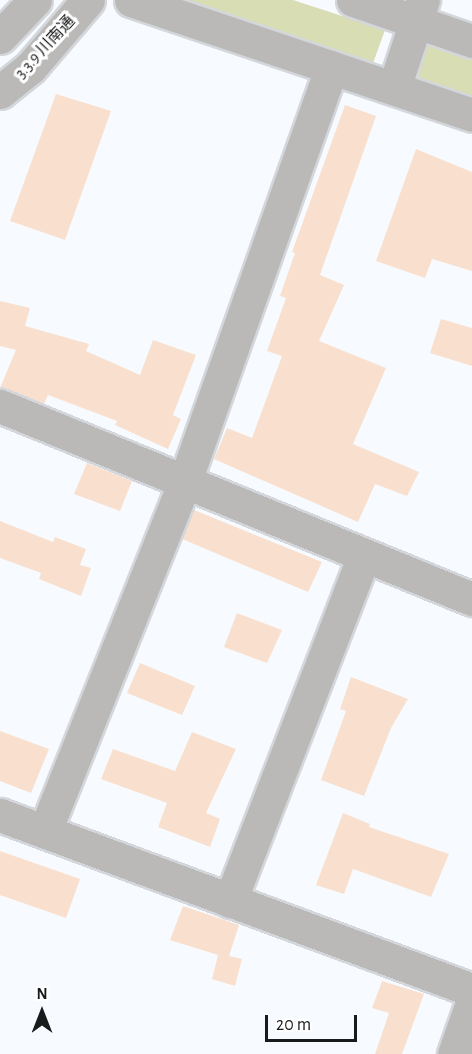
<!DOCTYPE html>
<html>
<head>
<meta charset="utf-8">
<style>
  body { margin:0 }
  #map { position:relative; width:472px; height:1054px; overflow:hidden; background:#f7fbff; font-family:"Alegreya Sans","Noto Sans JP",sans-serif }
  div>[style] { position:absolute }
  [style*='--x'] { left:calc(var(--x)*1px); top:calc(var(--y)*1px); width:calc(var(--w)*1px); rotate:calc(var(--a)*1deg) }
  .green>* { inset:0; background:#d8ddb3 }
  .building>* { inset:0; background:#f9e0ce }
  .roads { filter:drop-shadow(2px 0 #d3d7db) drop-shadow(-2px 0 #d3d7db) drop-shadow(0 2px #d3d7db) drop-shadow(0 -2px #d3d7db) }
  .minor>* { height:33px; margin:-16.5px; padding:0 16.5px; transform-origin:16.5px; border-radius:16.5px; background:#bab9b7 }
  .tertiary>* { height:33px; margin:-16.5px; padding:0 16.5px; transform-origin:16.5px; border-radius:16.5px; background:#bab9b7 }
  span { translate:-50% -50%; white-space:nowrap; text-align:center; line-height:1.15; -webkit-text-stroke:6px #fff; paint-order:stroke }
  .street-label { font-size:16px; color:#191a1b }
  .north { position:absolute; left:12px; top:982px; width:60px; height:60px; -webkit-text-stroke:4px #fff; paint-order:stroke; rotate:0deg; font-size:16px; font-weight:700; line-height:24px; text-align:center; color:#191a1b }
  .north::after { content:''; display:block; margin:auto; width:21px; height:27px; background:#191a1b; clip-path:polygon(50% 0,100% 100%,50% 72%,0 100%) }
  .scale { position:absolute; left:265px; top:1015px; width:92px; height:27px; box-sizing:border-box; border:3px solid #191a1b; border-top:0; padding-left:8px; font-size:18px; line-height:21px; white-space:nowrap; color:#191a1b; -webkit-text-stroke:4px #fff; paint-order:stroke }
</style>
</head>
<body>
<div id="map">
  <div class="green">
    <div style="clip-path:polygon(172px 0,293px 0,385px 30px,373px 63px)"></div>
    <div style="clip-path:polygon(428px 42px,472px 56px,472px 103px,413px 83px)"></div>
  </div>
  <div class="building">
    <div style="clip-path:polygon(56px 94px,111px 111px,65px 240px,10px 221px)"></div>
    <div style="clip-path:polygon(345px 105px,376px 116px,320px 275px,344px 285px,319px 341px,386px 368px,353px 444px,419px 472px,407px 496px,375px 484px,358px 522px,214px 459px,227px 428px,252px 438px,282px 356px,267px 351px,286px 298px,280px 296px,295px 253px,292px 252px)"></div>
    <div style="clip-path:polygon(416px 149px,472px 172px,472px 271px,432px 259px,425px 278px,376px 261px)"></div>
    <div style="clip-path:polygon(0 301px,30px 308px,25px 326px,89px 344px,86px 351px,140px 375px,153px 340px,196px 355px,173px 415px,181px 419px,168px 449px,115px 425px,117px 421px,48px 395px,44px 404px,0 388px,16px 350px,0 346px)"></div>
    <div style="clip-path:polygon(441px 319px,472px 328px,472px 366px,430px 353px)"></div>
    <div style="clip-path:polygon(87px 463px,132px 481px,120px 511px,74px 494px)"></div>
    <div style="clip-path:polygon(194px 510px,322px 562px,308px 592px,182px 539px)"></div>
    <div style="clip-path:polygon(0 521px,53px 542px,55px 537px,86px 549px,80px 565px,91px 568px,81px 596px,39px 579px,41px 573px,0 558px)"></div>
    <div style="clip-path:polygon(237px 613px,282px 630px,267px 663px,224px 647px)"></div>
    <div style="clip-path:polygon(140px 663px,195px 686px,182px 715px,127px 693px)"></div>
    <div style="clip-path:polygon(351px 677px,408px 699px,391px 728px,364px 796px,321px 780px,346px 711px,340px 709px)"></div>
    <div style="clip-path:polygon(0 731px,49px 749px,31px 793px,0 781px)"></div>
    <div style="clip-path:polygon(192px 732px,236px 749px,206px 813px,220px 819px,210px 847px,158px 827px,167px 803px,101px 779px,113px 749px,175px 771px)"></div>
    <div style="clip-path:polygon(343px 813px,370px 824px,369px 827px,449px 854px,431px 897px,353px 869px,344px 894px,316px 885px)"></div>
    <div style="clip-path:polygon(0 851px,80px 879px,66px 918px,0 895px)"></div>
    <div style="clip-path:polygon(183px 906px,239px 925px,229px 956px,242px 959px,235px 986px,212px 979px,218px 955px,170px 940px)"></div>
    <div style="clip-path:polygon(382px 981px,424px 994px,402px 1054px,375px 1054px,389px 1013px,372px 1008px)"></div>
  </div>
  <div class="roads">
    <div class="minor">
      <div style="--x:394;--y:88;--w:93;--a:-71.8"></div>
      <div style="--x:0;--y:406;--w:510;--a:22.24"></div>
      <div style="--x:0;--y:815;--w:503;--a:20.34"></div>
      <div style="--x:45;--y:831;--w:374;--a:-68.2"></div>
      <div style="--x:184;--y:484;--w:442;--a:-70.5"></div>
      <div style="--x:230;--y:901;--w:370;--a:-68.8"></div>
      <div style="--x:454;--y:1054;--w:54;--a:-70.6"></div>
    </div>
    <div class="tertiary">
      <div style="--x:131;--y:0;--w:360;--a:18.6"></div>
      <div style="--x:353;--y:0;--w:126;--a:19"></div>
      <div style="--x:0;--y:37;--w:51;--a:-46.6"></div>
      <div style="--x:0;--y:92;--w:38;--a:-39"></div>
      <div style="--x:30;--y:68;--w:89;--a:-49.5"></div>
    </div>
  </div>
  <div class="street-label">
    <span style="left:45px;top:47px;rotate:-47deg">3.3.9 川南通</span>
  </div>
  <div class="north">N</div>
  <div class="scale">20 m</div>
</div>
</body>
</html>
